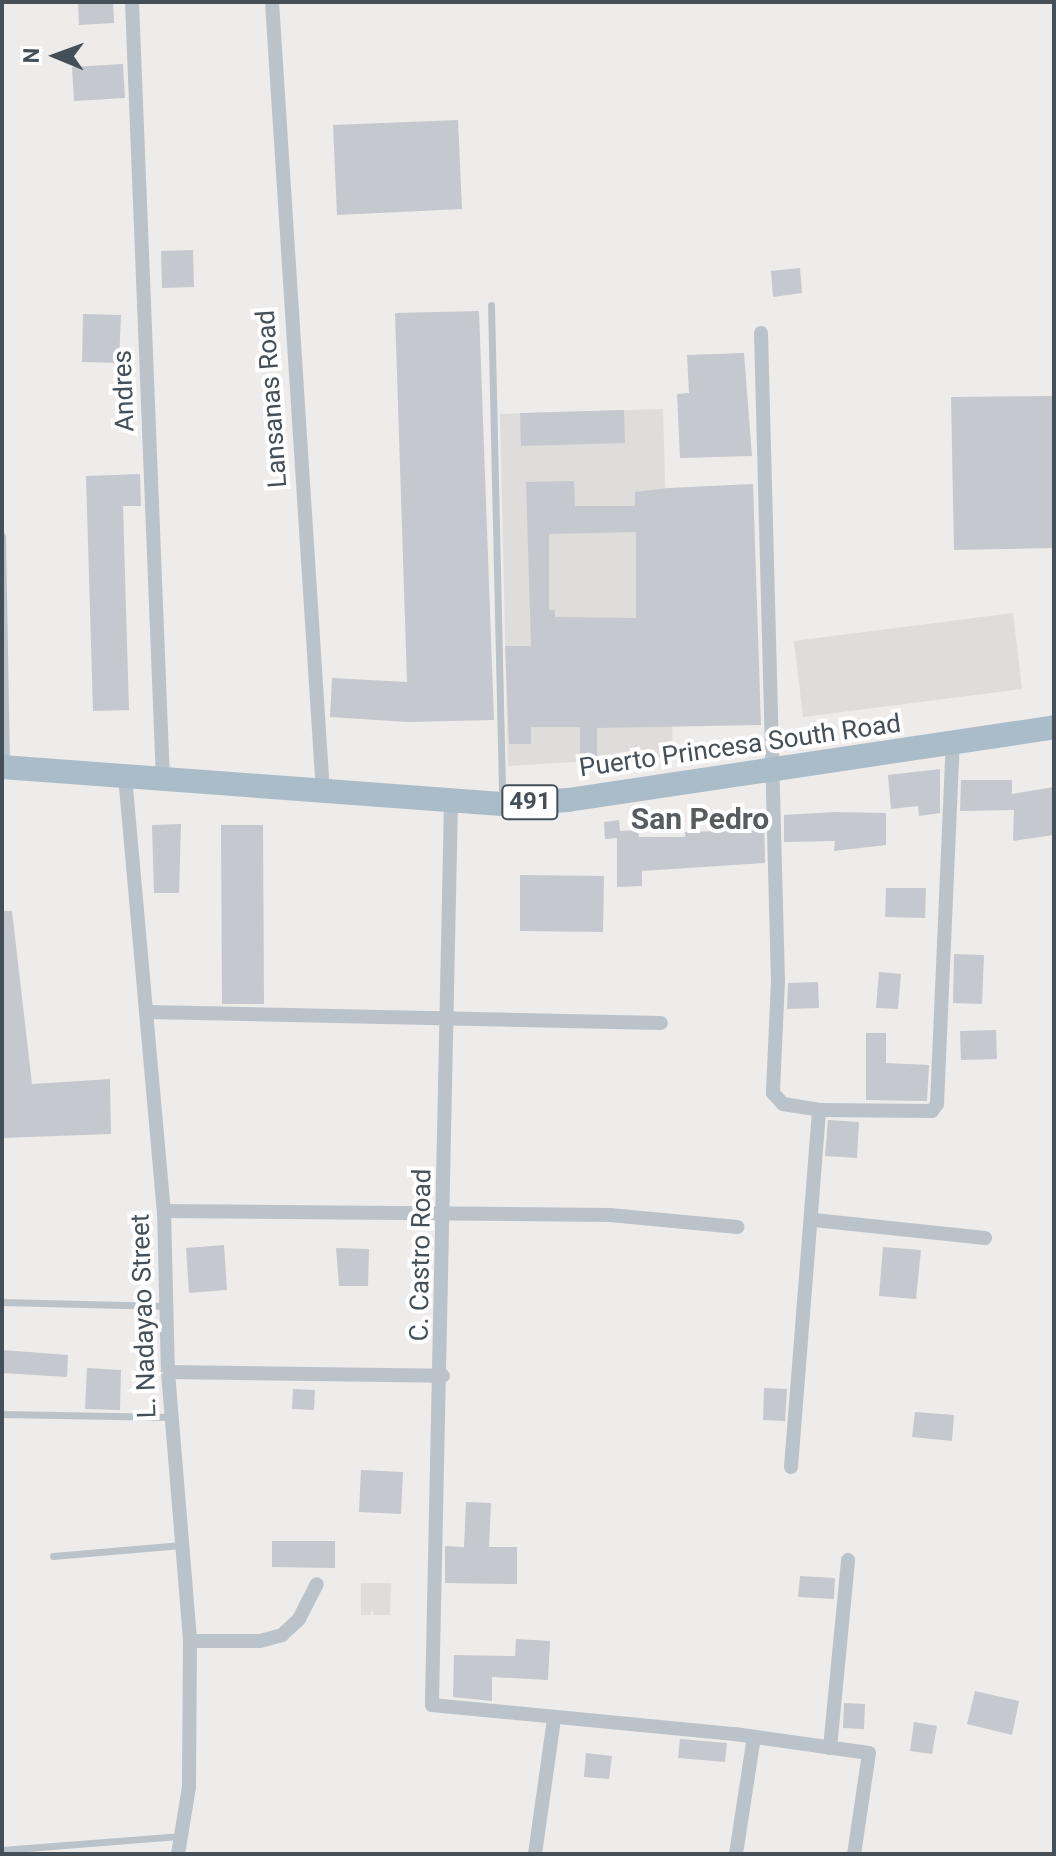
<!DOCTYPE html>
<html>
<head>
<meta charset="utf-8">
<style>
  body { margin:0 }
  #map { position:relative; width:1056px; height:1856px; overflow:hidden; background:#eeebeb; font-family:Roboto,sans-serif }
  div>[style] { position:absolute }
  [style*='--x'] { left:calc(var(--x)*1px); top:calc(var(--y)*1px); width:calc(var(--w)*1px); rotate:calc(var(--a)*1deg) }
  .education>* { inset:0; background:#dfdcdc }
  .building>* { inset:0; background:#c5c8ce }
  .lane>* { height:7px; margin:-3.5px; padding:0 3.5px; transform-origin:3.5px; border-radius:3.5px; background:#bac3ca }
  .street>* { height:14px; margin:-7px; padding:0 7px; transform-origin:7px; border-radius:7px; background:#bac3ca }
  .primary>* { height:24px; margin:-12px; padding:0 12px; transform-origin:12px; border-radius:12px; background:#abbcc9 }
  span { translate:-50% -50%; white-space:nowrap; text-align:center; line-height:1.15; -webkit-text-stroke:8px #fff; paint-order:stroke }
  .shield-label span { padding:2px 6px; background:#fff; border:2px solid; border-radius:6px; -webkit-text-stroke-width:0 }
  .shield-label { font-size:24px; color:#454f57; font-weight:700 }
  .street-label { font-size:26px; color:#454f57 }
  .quarter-label { font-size:30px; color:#585c60; font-weight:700 }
  .frame { position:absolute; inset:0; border:4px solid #454f57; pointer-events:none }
  .north { position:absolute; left:16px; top:16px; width:80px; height:80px; -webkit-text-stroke:6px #fff; paint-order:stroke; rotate:271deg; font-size:22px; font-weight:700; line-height:32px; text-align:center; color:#454f57 }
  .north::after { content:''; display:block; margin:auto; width:28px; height:36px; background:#454f57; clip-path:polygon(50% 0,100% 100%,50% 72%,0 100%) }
</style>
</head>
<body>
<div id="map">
  <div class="education">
    <div style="clip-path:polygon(663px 409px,673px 756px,508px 766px,500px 414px)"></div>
    <div style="clip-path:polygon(1013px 613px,1022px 689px,803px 717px,794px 641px)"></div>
    <div style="clip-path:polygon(361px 1583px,391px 1583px,390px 1615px,374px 1615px,371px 1609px,371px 1615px,361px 1615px)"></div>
  </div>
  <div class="building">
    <div style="clip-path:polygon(78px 2px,113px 2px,114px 23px,79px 25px)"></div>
    <div style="clip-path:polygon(123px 64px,125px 98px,74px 101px,72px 67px)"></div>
    <div style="clip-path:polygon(458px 120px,462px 209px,337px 215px,333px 125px)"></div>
    <div style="clip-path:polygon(193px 250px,194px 287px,162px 288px,161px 251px)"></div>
    <div style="clip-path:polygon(800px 268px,802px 293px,773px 297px,771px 271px)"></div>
    <div style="clip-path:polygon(479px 311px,494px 720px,408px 722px,330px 717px,332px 678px,407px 682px,395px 313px)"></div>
    <div style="clip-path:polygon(83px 314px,121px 315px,119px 363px,82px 362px)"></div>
    <div style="clip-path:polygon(744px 353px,752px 456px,680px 458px,677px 394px,689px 393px,687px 355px)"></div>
    <div style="clip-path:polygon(1054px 396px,1054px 548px,954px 550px,951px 397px)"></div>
    <div style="clip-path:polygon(624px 410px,625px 443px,521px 446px,520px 413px)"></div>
    <div style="clip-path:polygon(140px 474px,141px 506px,123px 506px,129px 710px,93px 711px,86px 476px)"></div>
    <div style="clip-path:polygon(evenodd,574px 481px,575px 506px,635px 506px,635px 492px,668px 488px,753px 484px,761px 725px,597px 728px,597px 765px,580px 765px,580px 727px,531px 727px,531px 744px,509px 744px,505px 646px,531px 646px,526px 482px,574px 481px,636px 532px,636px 618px,555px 617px,555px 610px,549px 610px,549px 534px,636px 532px)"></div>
    <div style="clip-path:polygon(940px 769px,940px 813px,919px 816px,918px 806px,891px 809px,888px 775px)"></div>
    <div style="clip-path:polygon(961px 780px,1012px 780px,1012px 794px,1054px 787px,1054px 835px,1013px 841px,1014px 810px,960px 811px)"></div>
    <div style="clip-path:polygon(835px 812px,886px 813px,886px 845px,834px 851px,835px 841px,784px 842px,784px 815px)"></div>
    <div style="clip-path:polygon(764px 819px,765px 863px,642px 871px,642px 886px,617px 887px,617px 838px,605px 839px,604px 822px,619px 820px,620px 831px,638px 830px,639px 837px,685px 837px,685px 832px,718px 831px,718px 820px)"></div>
    <div style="clip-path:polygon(181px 824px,179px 893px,154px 893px,152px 825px)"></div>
    <div style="clip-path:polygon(221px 825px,263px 825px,264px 1004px,222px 1004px)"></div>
    <div style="clip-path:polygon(520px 875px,604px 876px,603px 932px,520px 931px)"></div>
    <div style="clip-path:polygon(886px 888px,926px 888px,925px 918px,885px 917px)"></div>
    <div style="clip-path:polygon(2px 911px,12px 911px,32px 1084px,110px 1079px,111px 1134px,2px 1138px)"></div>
    <div style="clip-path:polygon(954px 954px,984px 955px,982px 1004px,953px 1003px)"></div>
    <div style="clip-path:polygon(879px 972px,901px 974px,898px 1009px,876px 1008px)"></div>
    <div style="clip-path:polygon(818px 982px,819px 1008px,787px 1009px,788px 983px)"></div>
    <div style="clip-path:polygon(996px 1030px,997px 1059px,961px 1060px,960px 1031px)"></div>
    <div style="clip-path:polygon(866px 1033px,886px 1033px,886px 1063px,929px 1065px,927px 1101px,866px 1100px)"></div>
    <div style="clip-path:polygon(828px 1120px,859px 1122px,857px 1158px,825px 1156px)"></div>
    <div style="clip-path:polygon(224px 1245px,227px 1290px,189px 1293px,186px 1248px)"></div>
    <div style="clip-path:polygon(883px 1247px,921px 1250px,916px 1299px,879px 1296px)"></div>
    <div style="clip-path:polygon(336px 1248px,369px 1249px,368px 1286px,339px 1286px)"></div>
    <div style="clip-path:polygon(2px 1350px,68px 1355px,67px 1377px,2px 1373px)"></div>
    <div style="clip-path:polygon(87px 1368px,121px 1370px,120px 1410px,85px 1409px)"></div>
    <div style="clip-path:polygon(764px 1388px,787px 1389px,785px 1421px,763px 1420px)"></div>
    <div style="clip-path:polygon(293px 1389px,315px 1390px,314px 1410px,292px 1409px)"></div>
    <div style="clip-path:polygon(915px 1412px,954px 1415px,952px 1441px,912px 1437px)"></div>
    <div style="clip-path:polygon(361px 1470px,403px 1472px,401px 1514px,359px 1512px)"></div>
    <div style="clip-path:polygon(466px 1502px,491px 1503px,489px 1547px,517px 1547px,517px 1584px,445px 1583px,445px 1546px,464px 1547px)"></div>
    <div style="clip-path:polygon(272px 1541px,335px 1541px,335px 1568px,272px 1567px)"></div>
    <div style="clip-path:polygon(800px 1576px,835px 1578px,834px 1599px,798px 1597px)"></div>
    <div style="clip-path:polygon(516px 1639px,550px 1641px,548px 1680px,492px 1677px,492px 1701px,453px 1697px,454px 1655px,515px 1656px)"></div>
    <div style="clip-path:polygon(975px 1691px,1019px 1701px,1012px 1735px,967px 1724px)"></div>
    <div style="clip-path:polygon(844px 1703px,865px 1704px,864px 1729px,843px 1728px)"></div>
    <div style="clip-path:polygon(914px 1722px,937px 1726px,932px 1754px,910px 1751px)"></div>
    <div style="clip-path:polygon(680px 1739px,727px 1743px,725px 1762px,678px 1758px)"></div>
    <div style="clip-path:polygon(586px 1753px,612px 1756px,609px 1779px,584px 1777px)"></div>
  </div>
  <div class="lane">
    <div style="--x:491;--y:305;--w:496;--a:88.7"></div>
    <div style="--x:2;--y:536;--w:225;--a:89"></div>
    <div style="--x:2;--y:1302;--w:164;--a:1.4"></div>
    <div style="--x:2;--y:1414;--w:169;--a:1"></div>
    <div style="--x:53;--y:1556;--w:129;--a:-4.9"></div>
    <div style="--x:2;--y:1850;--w:180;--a:-4.5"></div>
  </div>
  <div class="street">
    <div style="--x:132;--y:2;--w:778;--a:87.72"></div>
    <div style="--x:272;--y:2;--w:793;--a:86.31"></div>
    <div style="--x:761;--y:333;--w:648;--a:88.5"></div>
    <div style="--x:778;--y:981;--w:112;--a:92.6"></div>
    <div style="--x:773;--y:1093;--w:15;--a:48"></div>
    <div style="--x:783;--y:1104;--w:36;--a:9"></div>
    <div style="--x:819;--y:1110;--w:113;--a:0.5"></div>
    <div style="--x:932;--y:1111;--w:9;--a:-54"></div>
    <div style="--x:937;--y:1104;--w:361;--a:-87.5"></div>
    <div style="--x:125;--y:776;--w:437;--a:84.9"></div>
    <div style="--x:164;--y:1211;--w:161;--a:88.6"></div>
    <div style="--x:168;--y:1372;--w:270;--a:85.3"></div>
    <div style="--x:190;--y:1641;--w:146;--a:90.4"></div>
    <div style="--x:189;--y:1787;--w:68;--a:99.3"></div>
    <div style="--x:451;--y:802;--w:903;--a:91.21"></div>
    <div style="--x:432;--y:1705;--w:304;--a:5.5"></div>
    <div style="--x:735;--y:1734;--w:135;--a:8.1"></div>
    <div style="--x:869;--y:1753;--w:102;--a:98.4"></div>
    <div style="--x:149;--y:1012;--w:512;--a:1.23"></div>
    <div style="--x:164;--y:1211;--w:446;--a:0.5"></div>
    <div style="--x:610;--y:1215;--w:128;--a:5.4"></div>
    <div style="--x:814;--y:1220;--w:172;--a:6"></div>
    <div style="--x:168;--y:1372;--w:275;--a:0.8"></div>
    <div style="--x:791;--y:1467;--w:358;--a:-85.5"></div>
    <div style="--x:190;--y:1641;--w:70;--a:0"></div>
    <div style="--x:260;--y:1641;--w:23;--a:-15"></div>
    <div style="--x:282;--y:1635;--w:23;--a:-43"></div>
    <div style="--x:299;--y:1619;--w:39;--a:-63"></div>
    <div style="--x:830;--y:1748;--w:189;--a:-84.5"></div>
    <div style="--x:535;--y:1854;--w:137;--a:-82"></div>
    <div style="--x:736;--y:1854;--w:118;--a:-81.3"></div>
  </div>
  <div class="primary">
    <div style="--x:2;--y:767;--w:501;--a:4.23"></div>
    <div style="--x:502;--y:804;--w:66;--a:-3.5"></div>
    <div style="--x:568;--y:800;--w:491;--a:-8.5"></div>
  </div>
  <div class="shield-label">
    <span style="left:530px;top:802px">491</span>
  </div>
  <div class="street-label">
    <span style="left:124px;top:391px;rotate:-92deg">Andres</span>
    <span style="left:272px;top:399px;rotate:-94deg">Lansanas Road</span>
    <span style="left:740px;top:746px;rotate:-8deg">Puerto Princesa South Road</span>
    <span style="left:421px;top:1255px;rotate:-89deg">C. Castro Road</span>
    <span style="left:144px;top:1316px;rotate:-92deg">L. Nadayao Street</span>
  </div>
  <div class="quarter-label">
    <span style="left:700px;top:819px">San Pedro</span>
  </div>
  <div class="frame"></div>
  <div class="north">N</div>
</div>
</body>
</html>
